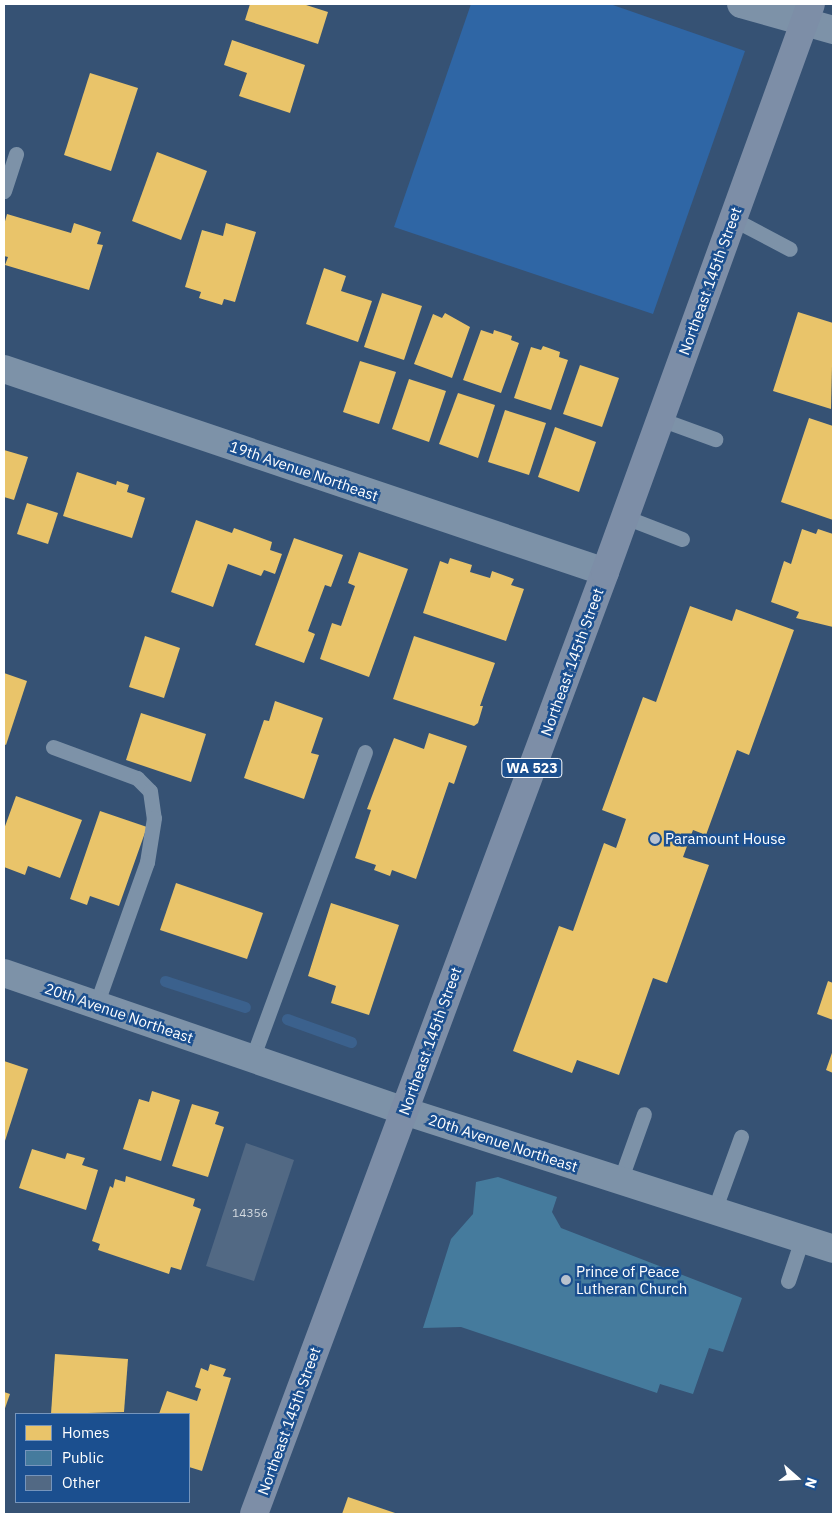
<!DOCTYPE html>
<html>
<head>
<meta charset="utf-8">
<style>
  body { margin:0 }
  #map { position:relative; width:837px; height:1518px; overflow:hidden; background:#365274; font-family:"IBM Plex Sans",sans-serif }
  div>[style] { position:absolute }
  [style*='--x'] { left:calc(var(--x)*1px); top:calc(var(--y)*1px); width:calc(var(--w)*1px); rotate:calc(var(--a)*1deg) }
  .green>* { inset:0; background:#2f66a5 }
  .homes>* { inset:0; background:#e9c46a }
  .public>* { inset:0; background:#457b9d }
  .stream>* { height:11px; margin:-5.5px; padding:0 5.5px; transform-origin:5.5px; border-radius:5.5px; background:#3b618d }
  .building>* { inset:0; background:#526984 }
  .lane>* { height:15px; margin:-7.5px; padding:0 7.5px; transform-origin:7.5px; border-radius:7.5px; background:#7d92a8 }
  .street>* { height:28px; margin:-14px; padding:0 14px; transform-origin:14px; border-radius:14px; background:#7d92a8 }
  .primary>* { height:28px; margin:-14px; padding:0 14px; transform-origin:14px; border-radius:14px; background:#7d8ea7 }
  .dots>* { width:14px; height:14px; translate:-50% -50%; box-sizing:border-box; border:2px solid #1b4f8f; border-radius:50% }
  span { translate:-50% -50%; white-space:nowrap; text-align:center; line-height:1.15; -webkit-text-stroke:5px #1b4f8f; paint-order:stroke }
  .number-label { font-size:12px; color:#d4dae0 }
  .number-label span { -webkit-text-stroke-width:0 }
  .shield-label span { padding:1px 4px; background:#1b4f8f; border:1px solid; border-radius:4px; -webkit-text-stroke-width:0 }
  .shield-label { font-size:14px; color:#fff; font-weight:700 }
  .street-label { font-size:15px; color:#fff }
  .poi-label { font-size:15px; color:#fff }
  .left { translate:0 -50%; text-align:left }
  .frame { position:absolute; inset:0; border:5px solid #fff; pointer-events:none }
  .legend { position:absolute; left:15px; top:1413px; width:175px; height:90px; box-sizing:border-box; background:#1b4f8f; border:1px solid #7695bc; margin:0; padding:6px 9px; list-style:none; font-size:15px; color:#fff }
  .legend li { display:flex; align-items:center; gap:10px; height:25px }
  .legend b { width:25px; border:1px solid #7695bc }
  .north { position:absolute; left:772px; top:1453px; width:50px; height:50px; -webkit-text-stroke:4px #1b4f8f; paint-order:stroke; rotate:109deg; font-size:14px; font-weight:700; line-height:20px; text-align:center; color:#fff }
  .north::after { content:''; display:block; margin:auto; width:18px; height:22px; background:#fff; clip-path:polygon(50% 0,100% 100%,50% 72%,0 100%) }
</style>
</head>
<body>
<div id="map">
  <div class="green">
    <div style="clip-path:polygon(471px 4px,610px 4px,745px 51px,653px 314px,394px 227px)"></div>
  </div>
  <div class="homes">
    <div style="clip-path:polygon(250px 4px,303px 4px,328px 12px,318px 44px,245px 20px)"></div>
    <div style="clip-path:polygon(232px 40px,305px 65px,290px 113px,239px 96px,247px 73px,224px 65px)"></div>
    <div style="clip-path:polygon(90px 73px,138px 88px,111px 171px,64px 155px)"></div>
    <div style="clip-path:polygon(157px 152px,207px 171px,181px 240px,132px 221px)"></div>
    <div style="clip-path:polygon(7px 214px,71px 233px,74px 223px,101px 232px,97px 244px,103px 245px,89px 290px,5px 265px,8px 257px,4px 256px,4px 225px)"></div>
    <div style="clip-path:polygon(226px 223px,256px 232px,235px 302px,224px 299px,222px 305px,199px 298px,201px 292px,185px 287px,202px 230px,223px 236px)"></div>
    <div style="clip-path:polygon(324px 268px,346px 276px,341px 291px,372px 301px,358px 342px,306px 324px)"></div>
    <div style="clip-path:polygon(382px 293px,422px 306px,404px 360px,364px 347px)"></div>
    <div style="clip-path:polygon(798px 312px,833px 323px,831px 409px,773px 391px)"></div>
    <div style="clip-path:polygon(445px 313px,470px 327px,452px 378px,414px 364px,433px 314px,442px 318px)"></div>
    <div style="clip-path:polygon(481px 330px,493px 334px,494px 330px,512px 336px,511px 340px,519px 343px,501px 393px,463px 380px)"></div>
    <div style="clip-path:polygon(543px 346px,560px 352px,559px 357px,568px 360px,551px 410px,514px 398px,531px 347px,541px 350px)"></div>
    <div style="clip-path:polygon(360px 361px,396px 372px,379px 424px,343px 412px)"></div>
    <div style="clip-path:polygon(580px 365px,619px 378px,602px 427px,563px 414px)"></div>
    <div style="clip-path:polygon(409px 379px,446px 391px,429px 442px,392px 429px)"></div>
    <div style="clip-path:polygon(458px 393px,495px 405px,478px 458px,439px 444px)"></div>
    <div style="clip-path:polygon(505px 410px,546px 423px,529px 475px,488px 462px)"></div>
    <div style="clip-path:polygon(809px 418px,833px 426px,833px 520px,781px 502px)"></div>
    <div style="clip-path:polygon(555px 427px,596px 442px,579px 492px,538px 477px)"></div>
    <div style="clip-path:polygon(4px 450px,28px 457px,14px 500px,4px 497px)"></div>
    <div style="clip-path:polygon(77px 472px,116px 485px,117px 481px,129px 485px,127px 492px,145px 498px,132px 538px,63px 516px)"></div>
    <div style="clip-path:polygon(27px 503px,58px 513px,48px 544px,17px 534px)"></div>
    <div style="clip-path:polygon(196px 520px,232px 533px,234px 528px,272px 542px,270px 550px,282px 554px,275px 574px,264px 570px,261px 576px,228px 564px,213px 607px,171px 592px)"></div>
    <div style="clip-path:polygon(802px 529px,816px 534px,818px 529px,833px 534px,833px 627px,796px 618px,799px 612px,771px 602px,784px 561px,791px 564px)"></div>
    <div style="clip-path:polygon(294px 538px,343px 555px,331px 587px,325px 585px,308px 631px,315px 634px,304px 663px,255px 645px)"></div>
    <div style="clip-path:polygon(359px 552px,408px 569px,369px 677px,320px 659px,332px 623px,341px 626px,355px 586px,348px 583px)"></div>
    <div style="clip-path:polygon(450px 558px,472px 565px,470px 572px,490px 578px,492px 571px,514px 579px,511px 585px,524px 589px,506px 641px,423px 613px,440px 561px,448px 564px)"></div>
    <div style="clip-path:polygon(690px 606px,732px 621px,736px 609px,794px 630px,749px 755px,737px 750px,706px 835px,693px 830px,683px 857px,709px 865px,667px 983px,653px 978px,619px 1075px,577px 1060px,572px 1073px,513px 1051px,559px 926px,573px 931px,604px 843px,616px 848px,626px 819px,602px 810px,643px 697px,656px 702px)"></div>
    <div style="clip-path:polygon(145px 636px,180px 648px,164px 698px,129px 687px)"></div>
    <div style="clip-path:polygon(414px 636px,495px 663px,480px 706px,483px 706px,478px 723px,474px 726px,393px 699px)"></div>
    <div style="clip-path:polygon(4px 673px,27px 681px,6px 745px,4px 744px)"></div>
    <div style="clip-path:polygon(275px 701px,323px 718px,311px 753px,319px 755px,304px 799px,244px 778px,264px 720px,269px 721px)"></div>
    <div style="clip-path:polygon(141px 713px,206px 734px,191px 782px,126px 760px)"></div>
    <div style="clip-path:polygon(429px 733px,467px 746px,454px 784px,449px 782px,416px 879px,392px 870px,390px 876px,374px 870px,376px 865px,355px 858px,371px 810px,367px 809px,394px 738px,424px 749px)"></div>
    <div style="clip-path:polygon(16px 796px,82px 820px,60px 878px,28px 866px,25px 875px,4px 867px,4px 829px)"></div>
    <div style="clip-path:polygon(100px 811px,147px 827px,119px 906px,90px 896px,87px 905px,70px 899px)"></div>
    <div style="clip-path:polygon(176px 883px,263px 913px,247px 959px,160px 930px)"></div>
    <div style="clip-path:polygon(331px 903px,399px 925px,369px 1015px,331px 1003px,336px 986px,308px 976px)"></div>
    <div style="clip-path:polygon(828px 981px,833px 983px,833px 1020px,817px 1014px)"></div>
    <div style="clip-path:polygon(833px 1050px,833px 1073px,826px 1070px)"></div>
    <div style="clip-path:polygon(4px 1061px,28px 1069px,4px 1144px)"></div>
    <div style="clip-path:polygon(152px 1091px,180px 1100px,161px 1161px,123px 1149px,139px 1099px,149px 1102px)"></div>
    <div style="clip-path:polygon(192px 1104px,219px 1112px,215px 1124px,224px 1127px,208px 1177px,172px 1166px)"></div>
    <div style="clip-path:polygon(32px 1149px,65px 1159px,67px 1153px,85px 1158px,82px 1165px,98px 1170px,86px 1210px,19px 1188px)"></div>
    <div style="clip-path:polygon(126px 1176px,195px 1199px,193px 1206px,201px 1209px,181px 1270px,171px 1267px,169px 1274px,98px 1250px,100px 1244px,92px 1241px,110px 1186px,113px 1188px,115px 1179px,125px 1182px)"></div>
    <div style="clip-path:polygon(55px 1354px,128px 1359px,124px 1412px,51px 1414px)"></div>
    <div style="clip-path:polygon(210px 1364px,226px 1369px,223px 1376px,231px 1378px,202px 1471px,189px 1467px,189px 1414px,159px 1414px,167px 1391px,197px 1401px,201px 1389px,195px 1387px,201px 1368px,208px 1371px)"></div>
    <div style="clip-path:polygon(4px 1392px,10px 1394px,4px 1411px)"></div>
    <div style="clip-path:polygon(348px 1497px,398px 1514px,342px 1514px)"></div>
  </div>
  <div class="public">
    <div style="clip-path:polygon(498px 1177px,557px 1197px,552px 1212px,561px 1228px,742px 1298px,723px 1352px,709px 1348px,693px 1394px,660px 1384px,657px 1393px,461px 1327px,423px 1328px,451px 1239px,473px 1214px,476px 1182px)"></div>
  </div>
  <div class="stream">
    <div style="--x:165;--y:981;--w:84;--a:18"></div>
    <div style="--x:287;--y:1019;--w:68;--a:19.8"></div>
  </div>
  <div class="building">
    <div style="clip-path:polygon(246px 1143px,294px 1160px,254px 1281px,206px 1266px)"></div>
  </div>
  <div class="lane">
    <div style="--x:4;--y:191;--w:39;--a:-72"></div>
    <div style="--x:733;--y:219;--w:64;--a:27.8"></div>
    <div style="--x:660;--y:419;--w:59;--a:20"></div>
    <div style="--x:625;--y:517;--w:61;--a:21.1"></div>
    <div style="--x:53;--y:747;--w:90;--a:20.3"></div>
    <div style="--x:137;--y:778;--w:18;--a:45"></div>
    <div style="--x:150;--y:791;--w:27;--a:82"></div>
    <div style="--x:154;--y:818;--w:45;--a:99"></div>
    <div style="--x:147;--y:862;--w:152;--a:109.6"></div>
    <div style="--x:252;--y:1059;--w:327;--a:-69.8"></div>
    <div style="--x:620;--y:1181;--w:71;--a:-70.3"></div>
    <div style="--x:714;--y:1211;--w:79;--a:-70"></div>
    <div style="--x:788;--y:1281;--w:44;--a:-71.6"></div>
  </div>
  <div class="street">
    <div style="--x:741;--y:4;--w:96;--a:15.8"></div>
    <div style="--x:4;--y:369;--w:634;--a:18.66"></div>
    <div style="--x:4;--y:973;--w:423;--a:19"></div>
    <div style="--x:404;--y:1111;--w:451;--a:17.8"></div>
  </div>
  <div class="primary">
    <div style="--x:254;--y:1514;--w:1005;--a:-69.56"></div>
    <div style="--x:605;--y:572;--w:604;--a:-70.07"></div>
  </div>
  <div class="dots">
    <div style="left:655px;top:839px;background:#b9c2ce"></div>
    <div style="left:566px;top:1280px;background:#b9c2ce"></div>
  </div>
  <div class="number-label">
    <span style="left:250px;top:1213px">14356</span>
  </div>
  <div class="shield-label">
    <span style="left:532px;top:768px">WA 523</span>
  </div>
  <div class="street-label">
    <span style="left:710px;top:281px;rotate:-70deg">Northeast 145th Street</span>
    <span style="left:304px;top:471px;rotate:19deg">19th Avenue Northeast</span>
    <span style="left:572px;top:662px;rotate:-70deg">Northeast 145th Street</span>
    <span style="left:119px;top:1013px;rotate:19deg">20th Avenue Northeast</span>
    <span style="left:430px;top:1041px;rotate:-70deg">Northeast 145th Street</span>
    <span style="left:503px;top:1143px;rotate:18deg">20th Avenue Northeast</span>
    <span style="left:289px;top:1421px;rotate:-70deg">Northeast 145th Street</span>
  </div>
  <div class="poi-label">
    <span class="left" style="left:665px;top:839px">Paramount House</span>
    <span class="left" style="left:576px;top:1280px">Prince of Peace<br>Lutheran Church</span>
  </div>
  <div class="frame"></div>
  <ul class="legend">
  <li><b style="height:14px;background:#e9c46a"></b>Homes</li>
  <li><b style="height:14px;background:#457b9d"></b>Public</li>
  <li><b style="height:14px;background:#526984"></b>Other</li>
  </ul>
  <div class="north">N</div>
</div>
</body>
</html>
